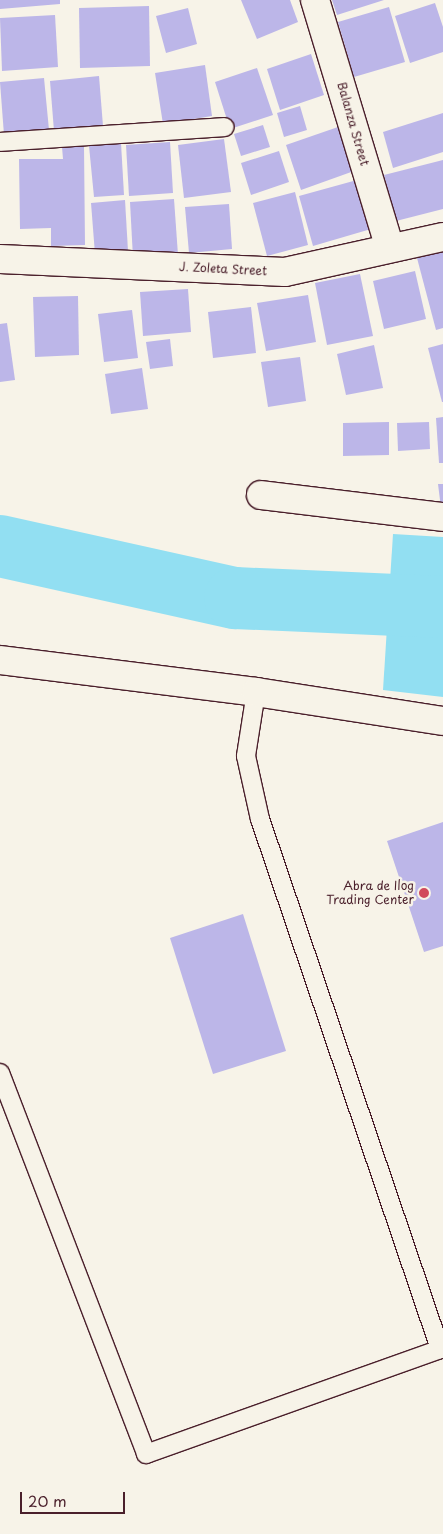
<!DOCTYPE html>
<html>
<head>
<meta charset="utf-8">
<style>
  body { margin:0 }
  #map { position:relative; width:443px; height:1534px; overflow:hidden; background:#f7f3e8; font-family:"Playpen Sans",sans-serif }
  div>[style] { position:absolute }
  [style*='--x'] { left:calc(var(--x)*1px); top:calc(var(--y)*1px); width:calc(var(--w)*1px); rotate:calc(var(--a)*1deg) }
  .water>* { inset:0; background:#92dff2 }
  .river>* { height:62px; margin:-31px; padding:0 31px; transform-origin:31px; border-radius:31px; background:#92dff2 }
  .building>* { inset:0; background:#bcb6e8 }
  .roads { filter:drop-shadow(1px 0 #4a1f2b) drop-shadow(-1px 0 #4a1f2b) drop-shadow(0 1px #4a1f2b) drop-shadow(0 -1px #4a1f2b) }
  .service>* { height:18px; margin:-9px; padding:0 9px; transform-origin:9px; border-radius:9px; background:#f7f3e8 }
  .minor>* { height:28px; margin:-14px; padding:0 14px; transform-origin:14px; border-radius:14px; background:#f7f3e8 }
  .dots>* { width:14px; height:14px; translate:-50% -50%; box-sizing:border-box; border:2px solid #f7f3e8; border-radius:50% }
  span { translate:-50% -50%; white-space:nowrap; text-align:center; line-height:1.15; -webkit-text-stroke:5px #f7f3e8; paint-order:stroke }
  .street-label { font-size:12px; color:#4a1f2b }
  .poi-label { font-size:12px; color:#4a1f2b }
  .right { translate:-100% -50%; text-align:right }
  .scale { position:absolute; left:20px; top:1492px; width:105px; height:22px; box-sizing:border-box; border:2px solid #4a1f2b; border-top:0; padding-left:6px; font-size:15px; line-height:18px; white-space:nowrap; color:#4a1f2b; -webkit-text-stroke:4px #f7f3e8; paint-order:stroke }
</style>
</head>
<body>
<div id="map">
  <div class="water">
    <div style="clip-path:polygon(393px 534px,443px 537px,443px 697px,383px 690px)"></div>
  </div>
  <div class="river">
    <div style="--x:0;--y:546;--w:241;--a:12.5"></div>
    <div style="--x:235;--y:598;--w:208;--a:2.5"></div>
  </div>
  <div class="building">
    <div style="clip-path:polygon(0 0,60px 0,60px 4px,0 9px)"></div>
    <div style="clip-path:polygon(241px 0,290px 0,298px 22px,257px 39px)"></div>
    <div style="clip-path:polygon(332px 0,384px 0,337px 15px)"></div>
    <div style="clip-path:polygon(435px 3px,443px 27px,443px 52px,410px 63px,395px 16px)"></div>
    <div style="clip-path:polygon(149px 6px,150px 66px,80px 68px,79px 8px)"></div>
    <div style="clip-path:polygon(389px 7px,405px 62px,354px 77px,338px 22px)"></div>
    <div style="clip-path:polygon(188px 8px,197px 44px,166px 53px,156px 16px)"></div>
    <div style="clip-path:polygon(55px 15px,58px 67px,2px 71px,0 18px)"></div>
    <div style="clip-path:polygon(311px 54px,324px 95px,280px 110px,267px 69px)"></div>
    <div style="clip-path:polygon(205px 65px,212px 116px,163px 124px,155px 73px)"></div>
    <div style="clip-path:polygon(257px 68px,273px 115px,230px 129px,215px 82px)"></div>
    <div style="clip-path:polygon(99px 76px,103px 126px,54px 131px,50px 81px)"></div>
    <div style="clip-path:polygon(44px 78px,49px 130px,4px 135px,0 82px)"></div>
    <div style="clip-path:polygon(300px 106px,307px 130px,284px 137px,277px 113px)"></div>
    <div style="clip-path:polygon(443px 113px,443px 152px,393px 168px,383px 132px)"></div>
    <div style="clip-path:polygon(263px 125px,270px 147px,241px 156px,234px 134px)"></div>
    <div style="clip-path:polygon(338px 127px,354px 171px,301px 190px,286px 145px)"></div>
    <div style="clip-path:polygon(224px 139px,231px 192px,184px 198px,178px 145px)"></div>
    <div style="clip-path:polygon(170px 142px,173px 193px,129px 196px,126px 145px)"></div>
    <div style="clip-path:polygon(121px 143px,124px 195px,94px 197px,89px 146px)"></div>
    <div style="clip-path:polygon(84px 146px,85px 245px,51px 246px,51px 228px,20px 229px,19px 159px,63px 159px,62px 147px)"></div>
    <div style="clip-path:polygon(279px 151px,289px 182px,251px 195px,241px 163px)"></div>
    <div style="clip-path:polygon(443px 160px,443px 209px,396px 221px,384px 175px)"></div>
    <div style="clip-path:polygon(357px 180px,371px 229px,313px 246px,299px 196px)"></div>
    <div style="clip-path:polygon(295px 192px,308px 245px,267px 256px,253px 203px)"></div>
    <div style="clip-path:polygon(174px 199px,178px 255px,133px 258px,130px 202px)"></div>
    <div style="clip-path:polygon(125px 200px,128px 251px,95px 254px,91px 203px)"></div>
    <div style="clip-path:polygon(229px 204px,232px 249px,189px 253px,185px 207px)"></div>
    <div style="clip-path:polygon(443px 252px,443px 328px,436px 330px,417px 258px)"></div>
    <div style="clip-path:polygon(415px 271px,426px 319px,384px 329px,373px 281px)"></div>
    <div style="clip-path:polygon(360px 274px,373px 336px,327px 345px,315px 283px)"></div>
    <div style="clip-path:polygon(188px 289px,191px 332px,143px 336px,140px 292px)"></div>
    <div style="clip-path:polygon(308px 295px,316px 342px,266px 351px,257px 303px)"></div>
    <div style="clip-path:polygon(78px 296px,79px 355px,35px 357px,33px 297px)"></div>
    <div style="clip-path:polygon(251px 307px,256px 353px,213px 358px,208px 312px)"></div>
    <div style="clip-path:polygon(132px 310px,138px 358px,104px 362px,98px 314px)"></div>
    <div style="clip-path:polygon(7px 323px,15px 380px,0 382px,0 324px)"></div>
    <div style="clip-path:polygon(170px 339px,173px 366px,150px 369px,146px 342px)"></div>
    <div style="clip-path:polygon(443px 344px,443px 402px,442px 402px,428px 348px)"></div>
    <div style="clip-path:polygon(374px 345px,383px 388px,346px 395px,337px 354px)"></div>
    <div style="clip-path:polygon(300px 357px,306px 401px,268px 407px,261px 362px)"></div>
    <div style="clip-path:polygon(142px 368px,148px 409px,111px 414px,105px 374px)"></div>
    <div style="clip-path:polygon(443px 417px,443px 463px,439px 463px,436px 418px)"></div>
    <div style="clip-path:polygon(389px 422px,389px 455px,343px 456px,343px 423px)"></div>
    <div style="clip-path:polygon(429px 422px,430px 449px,398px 451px,397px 423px)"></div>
    <div style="clip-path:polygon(438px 484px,443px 484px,443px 508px,441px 508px)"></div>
    <div style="clip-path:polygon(443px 822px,443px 946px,424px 952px,387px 841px)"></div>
    <div style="clip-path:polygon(243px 914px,286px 1051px,213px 1074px,170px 938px)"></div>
  </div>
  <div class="roads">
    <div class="service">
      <div style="--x:0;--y:142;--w:225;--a:-3.8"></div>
      <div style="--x:256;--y:692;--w:65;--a:98.9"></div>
      <div style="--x:246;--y:756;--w:65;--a:77.5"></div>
      <div style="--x:260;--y:819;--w:560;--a:71.24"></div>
      <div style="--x:0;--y:1073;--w:408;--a:69"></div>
      <div style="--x:146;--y:1454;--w:315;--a:-19.6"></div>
    </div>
    <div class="minor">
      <div style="--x:315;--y:0;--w:259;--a:73.2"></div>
      <div style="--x:0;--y:259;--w:285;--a:2.6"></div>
      <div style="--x:285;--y:272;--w:162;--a:-12.5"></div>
      <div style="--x:261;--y:495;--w:183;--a:6.9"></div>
      <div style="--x:0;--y:660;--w:258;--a:7.1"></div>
      <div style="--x:256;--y:692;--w:189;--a:8.8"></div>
    </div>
  </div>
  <div class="dots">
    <div style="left:424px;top:893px;background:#d1495b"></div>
  </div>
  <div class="street-label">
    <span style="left:353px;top:124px;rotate:74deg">Balanza Street</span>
    <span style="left:223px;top:269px;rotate:3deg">J. Zoleta Street</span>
  </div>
  <div class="poi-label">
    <span class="right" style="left:414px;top:893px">Abra de Ilog<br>Trading Center</span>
  </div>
  <div class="scale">20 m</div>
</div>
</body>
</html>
